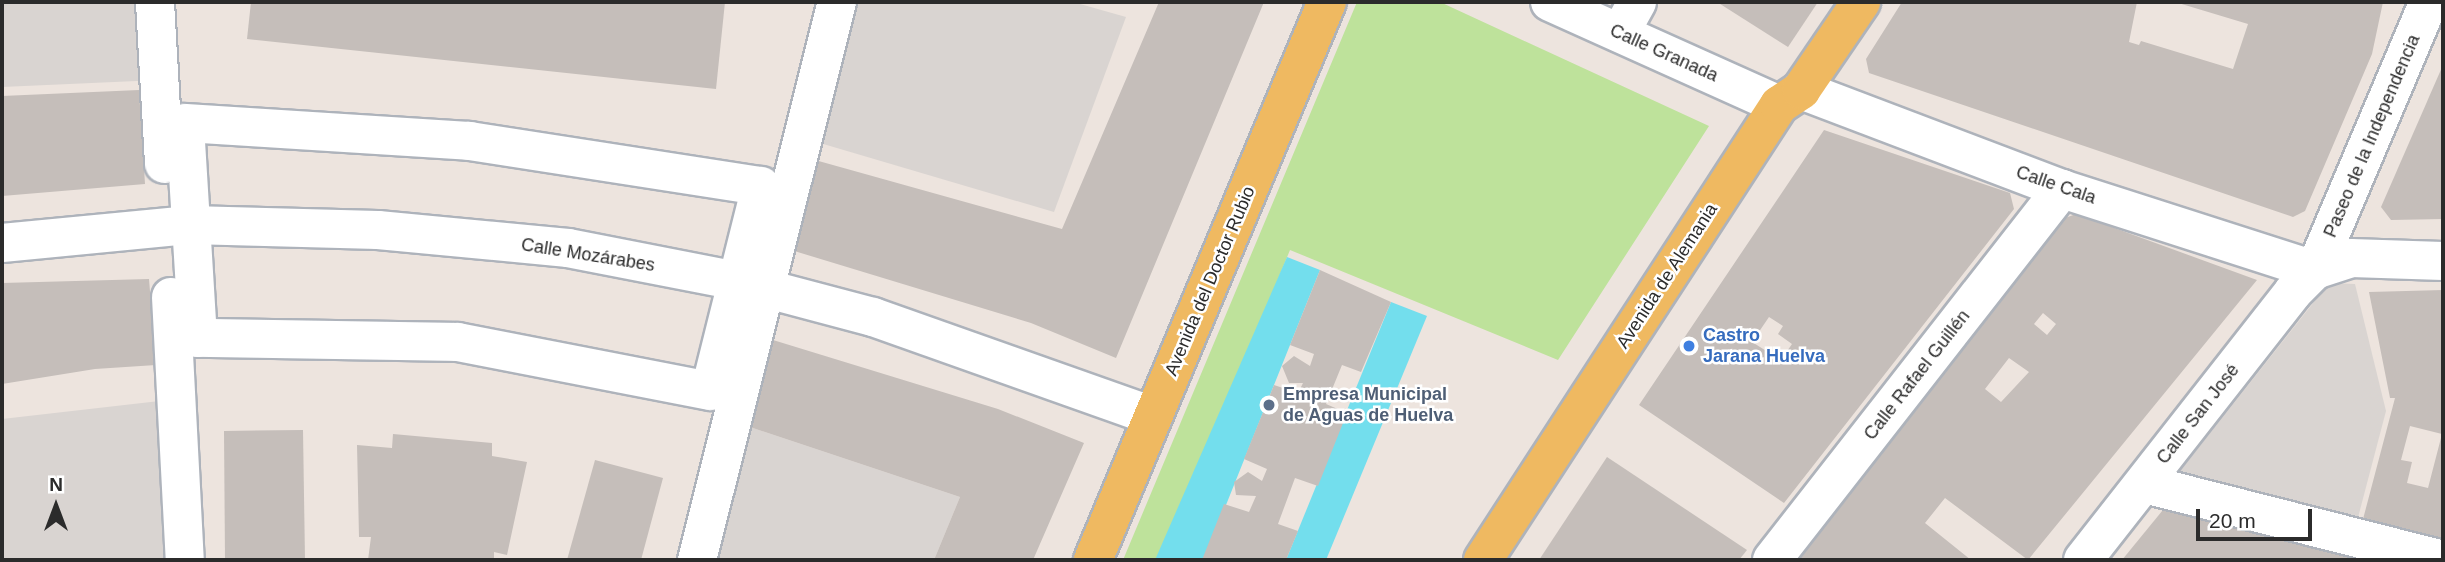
<!DOCTYPE html>
<html>
<head>
<meta charset="utf-8">
<style>
  body { margin:0 }
  #map { position:relative; width:2445px; height:562px; overflow:hidden; background:#ede4de; font-family:Arial,sans-serif }
  div>[style] { position:absolute }
  [style*='--x'] { left:calc(var(--x)*1px); top:calc(var(--y)*1px); width:calc(var(--w)*1px); rotate:calc(var(--a)*1deg) }
  .green>* { inset:0; background:#bee29b }
  .plaza>* { inset:0; background:#d9d4d1 }
  .water>* { inset:0; background:#73deed }
  .building>* { inset:0; background:#c5beba }
  .roads { filter:drop-shadow(2px 0 #aeb3bb) drop-shadow(-2px 0 #aeb3bb) drop-shadow(0 2px #aeb3bb) drop-shadow(0 -2px #aeb3bb) }
  .minor>* { height:38px; margin:-19px; padding:0 19px; transform-origin:19px; border-radius:19px; background:#fff }
  .major>* { height:38px; margin:-19px; padding:0 19px; transform-origin:19px; border-radius:19px; background:#efb961 }
  .dots>* { width:19px; height:19px; translate:-50% -50%; box-sizing:border-box; border:4px solid #fff; border-radius:50% }
  span { translate:-50% -50%; white-space:nowrap; text-align:center; line-height:1.15; -webkit-text-stroke:5px #fff; paint-order:stroke }
  .street-label { font-size:18px; color:#2b2b2b }
  .shop-label { font-size:18px; color:#366cbe; font-weight:700 }
  .left { translate:0 -50%; text-align:left }
  .service-label { font-size:18px; color:#4e5e75; font-weight:700 }
  .frame { position:absolute; inset:0; border:4px solid #2b2b2b; pointer-events:none }
  .north { position:absolute; left:21px; top:471px; width:70px; height:70px; -webkit-text-stroke:5px #fff; paint-order:stroke; rotate:0deg; font-size:19px; font-weight:700; line-height:28px; text-align:center; color:#2b2b2b }
  .north::after { content:''; display:block; margin:auto; width:24px; height:32px; background:#2b2b2b; clip-path:polygon(50% 0,100% 100%,50% 72%,0 100%) }
  .scale { position:absolute; left:2196px; top:509px; width:116px; height:32px; box-sizing:border-box; border:4px solid #2b2b2b; border-top:0; padding-left:9px; font-size:21px; line-height:24px; white-space:nowrap; color:#2b2b2b; -webkit-text-stroke:5px #fff; paint-order:stroke }
</style>
</head>
<body>
<div id="map">
  <div class="green">
    <div style="clip-path:polygon(1357px 2px,1440px 2px,1709px 126px,1558px 360px,1290px 250px,1163px 560px,1123px 560px)"></div>
  </div>
  <div class="plaza">
    <div style="clip-path:polygon(2px 2px,155px 2px,159px 80px,2px 87px)"></div>
    <div style="clip-path:polygon(837px 2px,1073px 2px,1126px 17px,1054px 212px,803px 138px)"></div>
    <div style="clip-path:polygon(2329px 283px,2355px 284px,2386px 411px,2355px 529px,2173px 480px)"></div>
    <div style="clip-path:polygon(177px 399px,185px 560px,2px 560px,2px 419px)"></div>
    <div style="clip-path:polygon(732px 421px,960px 497px,934px 560px,697px 560px)"></div>
  </div>
  <div class="water">
    <div style="clip-path:polygon(1287px 257px,1320px 270px,1204px 560px,1155px 560px)"></div>
    <div style="clip-path:polygon(1391px 302px,1427px 316px,1326px 560px,1286px 560px)"></div>
  </div>
  <div class="building">
    <div style="clip-path:polygon(251px 2px,725px 2px,716px 89px,247px 39px)"></div>
    <div style="clip-path:polygon(1159px 2px,1264px 2px,1116px 358px,1031px 323px,791px 250px,815px 160px,1062px 229px)"></div>
    <div style="clip-path:polygon(1717px 2px,1818px 2px,1788px 47px)"></div>
    <div style="clip-path:polygon(1902px 2px,2137px 2px,2129px 42px,2139px 45px,2141px 41px,2233px 69px,2248px 24px,2175px 2px,2383px 2px,2372px 54px,2305px 211px,2293px 217px,1869px 73px,1866px 59px)"></div>
    <div style="clip-path:polygon(2443px 65px,2443px 219px,2391px 220px,2381px 207px)"></div>
    <div style="clip-path:polygon(139px 90px,145px 184px,2px 196px,2px 96px)"></div>
    <div style="clip-path:polygon(evenodd,1824px 130px,2010px 193px,2014px 209px,1784px 503px,1639px 405px,1824px 130px,1769px 317px,1783px 326px,1778px 334px,1792px 344px,1781px 360px,1752px 342px,1769px 317px)"></div>
    <div style="clip-path:polygon(evenodd,2076px 214px,2257px 280px,2028px 560px,1945px 498px,1925px 523px,1971px 560px,1796px 560px,2065px 218px,2076px 214px,2043px 313px,2056px 324px,2047px 335px,2034px 324px,2043px 313px,2076px 214px,2009px 358px,2029px 372px,2001px 402px,1985px 389px,2009px 358px)"></div>
    <div style="clip-path:polygon(1320px 270px,1391px 302px,1361px 372px,1342px 365px,1326px 404px,1347px 413px,1318px 486px,1295px 478px,1278px 524px,1298px 531px,1286px 560px,1202px 560px,1224px 504px,1249px 512px,1256px 496px,1236px 495px,1234px 482px,1248px 472px,1262px 481px,1267px 469px,1244px 459px,1274px 385px,1298px 393px,1303px 383px,1289px 383px,1282px 366px,1294px 356px,1310px 366px,1314px 354px,1290px 345px)"></div>
    <div style="clip-path:polygon(149px 279px,156px 365px,95px 369px,2px 384px,2px 283px)"></div>
    <div style="clip-path:polygon(evenodd,2443px 290px,2443px 542px,2362px 523px,2395px 398px,2390px 398px,2369px 292px,2443px 290px,2410px 426px,2442px 434px,2428px 488px,2407px 483px,2412px 462px,2401px 460px,2410px 426px)"></div>
    <div style="clip-path:polygon(773px 340px,998px 409px,1084px 443px,1033px 560px,934px 560px,960px 497px,747px 426px)"></div>
    <div style="clip-path:polygon(303px 430px,305px 560px,225px 560px,224px 431px)"></div>
    <div style="clip-path:polygon(393px 434px,492px 443px,492px 456px,527px 462px,507px 555px,494px 552px,494px 560px,368px 560px,371px 537px,359px 537px,357px 445px,392px 448px)"></div>
    <div style="clip-path:polygon(1607px 457px,1747px 550px,1739px 560px,1539px 560px)"></div>
    <div style="clip-path:polygon(595px 460px,663px 478px,641px 560px,567px 560px)"></div>
    <div style="clip-path:polygon(2167px 505px,2372px 560px,2122px 560px)"></div>
  </div>
  <div class="roads">
    <div class="minor">
      <div style="--x:155;--y:2;--w:162;--a:86.8"></div>
      <div style="--x:1550;--y:2;--w:251;--a:24.2"></div>
      <div style="--x:1620;--y:33;--w:35;--a:-61"></div>
      <div style="--x:1801;--y:90;--w:279;--a:20.8"></div>
      <div style="--x:2062;--y:189;--w:266;--a:17.8"></div>
      <div style="--x:185;--y:123;--w:285;--a:3.6"></div>
      <div style="--x:469;--y:141;--w:295;--a:8.8"></div>
      <div style="--x:761;--y:186;--w:211;--a:104"></div>
      <div style="--x:710;--y:391;--w:257;--a:-169"></div>
      <div style="--x:458;--y:342;--w:260;--a:-179.1"></div>
      <div style="--x:198;--y:338;--w:215;--a:-93.5"></div>
      <div style="--x:2;--y:243;--w:189;--a:-5.5"></div>
      <div style="--x:190;--y:225;--w:188;--a:1.5"></div>
      <div style="--x:378;--y:230;--w:191;--a:5.4"></div>
      <div style="--x:568;--y:248;--w:172;--a:11"></div>
      <div style="--x:737;--y:281;--w:141;--a:14.8"></div>
      <div style="--x:873;--y:317;--w:297;--a:19.5"></div>
      <div style="--x:2315;--y:270;--w:38;--a:-18"></div>
      <div style="--x:2351;--y:258;--w:92;--a:1.9"></div>
      <div style="--x:171;--y:297;--w:263;--a:87"></div>
      <div style="--x:2145;--y:484;--w:308;--a:14.3"></div>
      <div style="--x:697;--y:560;--w:575;--a:-75.92"></div>
      <div style="--x:1772;--y:560;--w:471;--a:-52"></div>
      <div style="--x:2083;--y:560;--w:340;--a:-51.9"></div>
      <div style="--x:2293;--y:292;--w:31;--a:-45"></div>
      <div style="--x:2315;--y:270;--w:291;--a:-67"></div>
    </div>
    <div class="major">
      <div style="--x:1093;--y:560;--w:605;--a:-67.25"></div>
      <div style="--x:1483;--y:560;--w:543;--a:-56.95"></div>
      <div style="--x:1779;--y:105;--w:27;--a:-34"></div>
      <div style="--x:1801;--y:90;--w:107;--a:-55.7"></div>
    </div>
  </div>
  <div class="dots">
    <div style="left:1689px;top:346px;background:#3f7fe0"></div>
    <div style="left:1269px;top:405px;background:#5c6f8a"></div>
  </div>
  <div class="street-label">
    <span style="left:1664px;top:53px;rotate:24deg">Calle Granada</span>
    <span style="left:2372px;top:136px;rotate:-67deg">Paseo de la Independencia</span>
    <span style="left:2056px;top:185px;rotate:19deg">Calle Cala</span>
    <span style="left:588px;top:255px;rotate:9deg">Calle Mozárabes</span>
    <span style="left:1667px;top:276px;rotate:-57deg">Avenida de Alemania</span>
    <span style="left:1210px;top:281px;rotate:-67deg">Avenida del Doctor Rubio</span>
    <span style="left:1917px;top:375px;rotate:-52deg">Calle Rafael Guillén</span>
    <span style="left:2198px;top:414px;rotate:-52deg">Calle San José</span>
  </div>
  <div class="shop-label">
    <span class="left" style="left:1703px;top:346px">Castro<br>Jarana Huelva</span>
  </div>
  <div class="service-label">
    <span class="left" style="left:1283px;top:405px">Empresa Municipal<br>de Aguas de Huelva</span>
  </div>
  <div class="frame"></div>
  <div class="north">N</div>
  <div class="scale">20 m</div>
</div>
</body>
</html>
